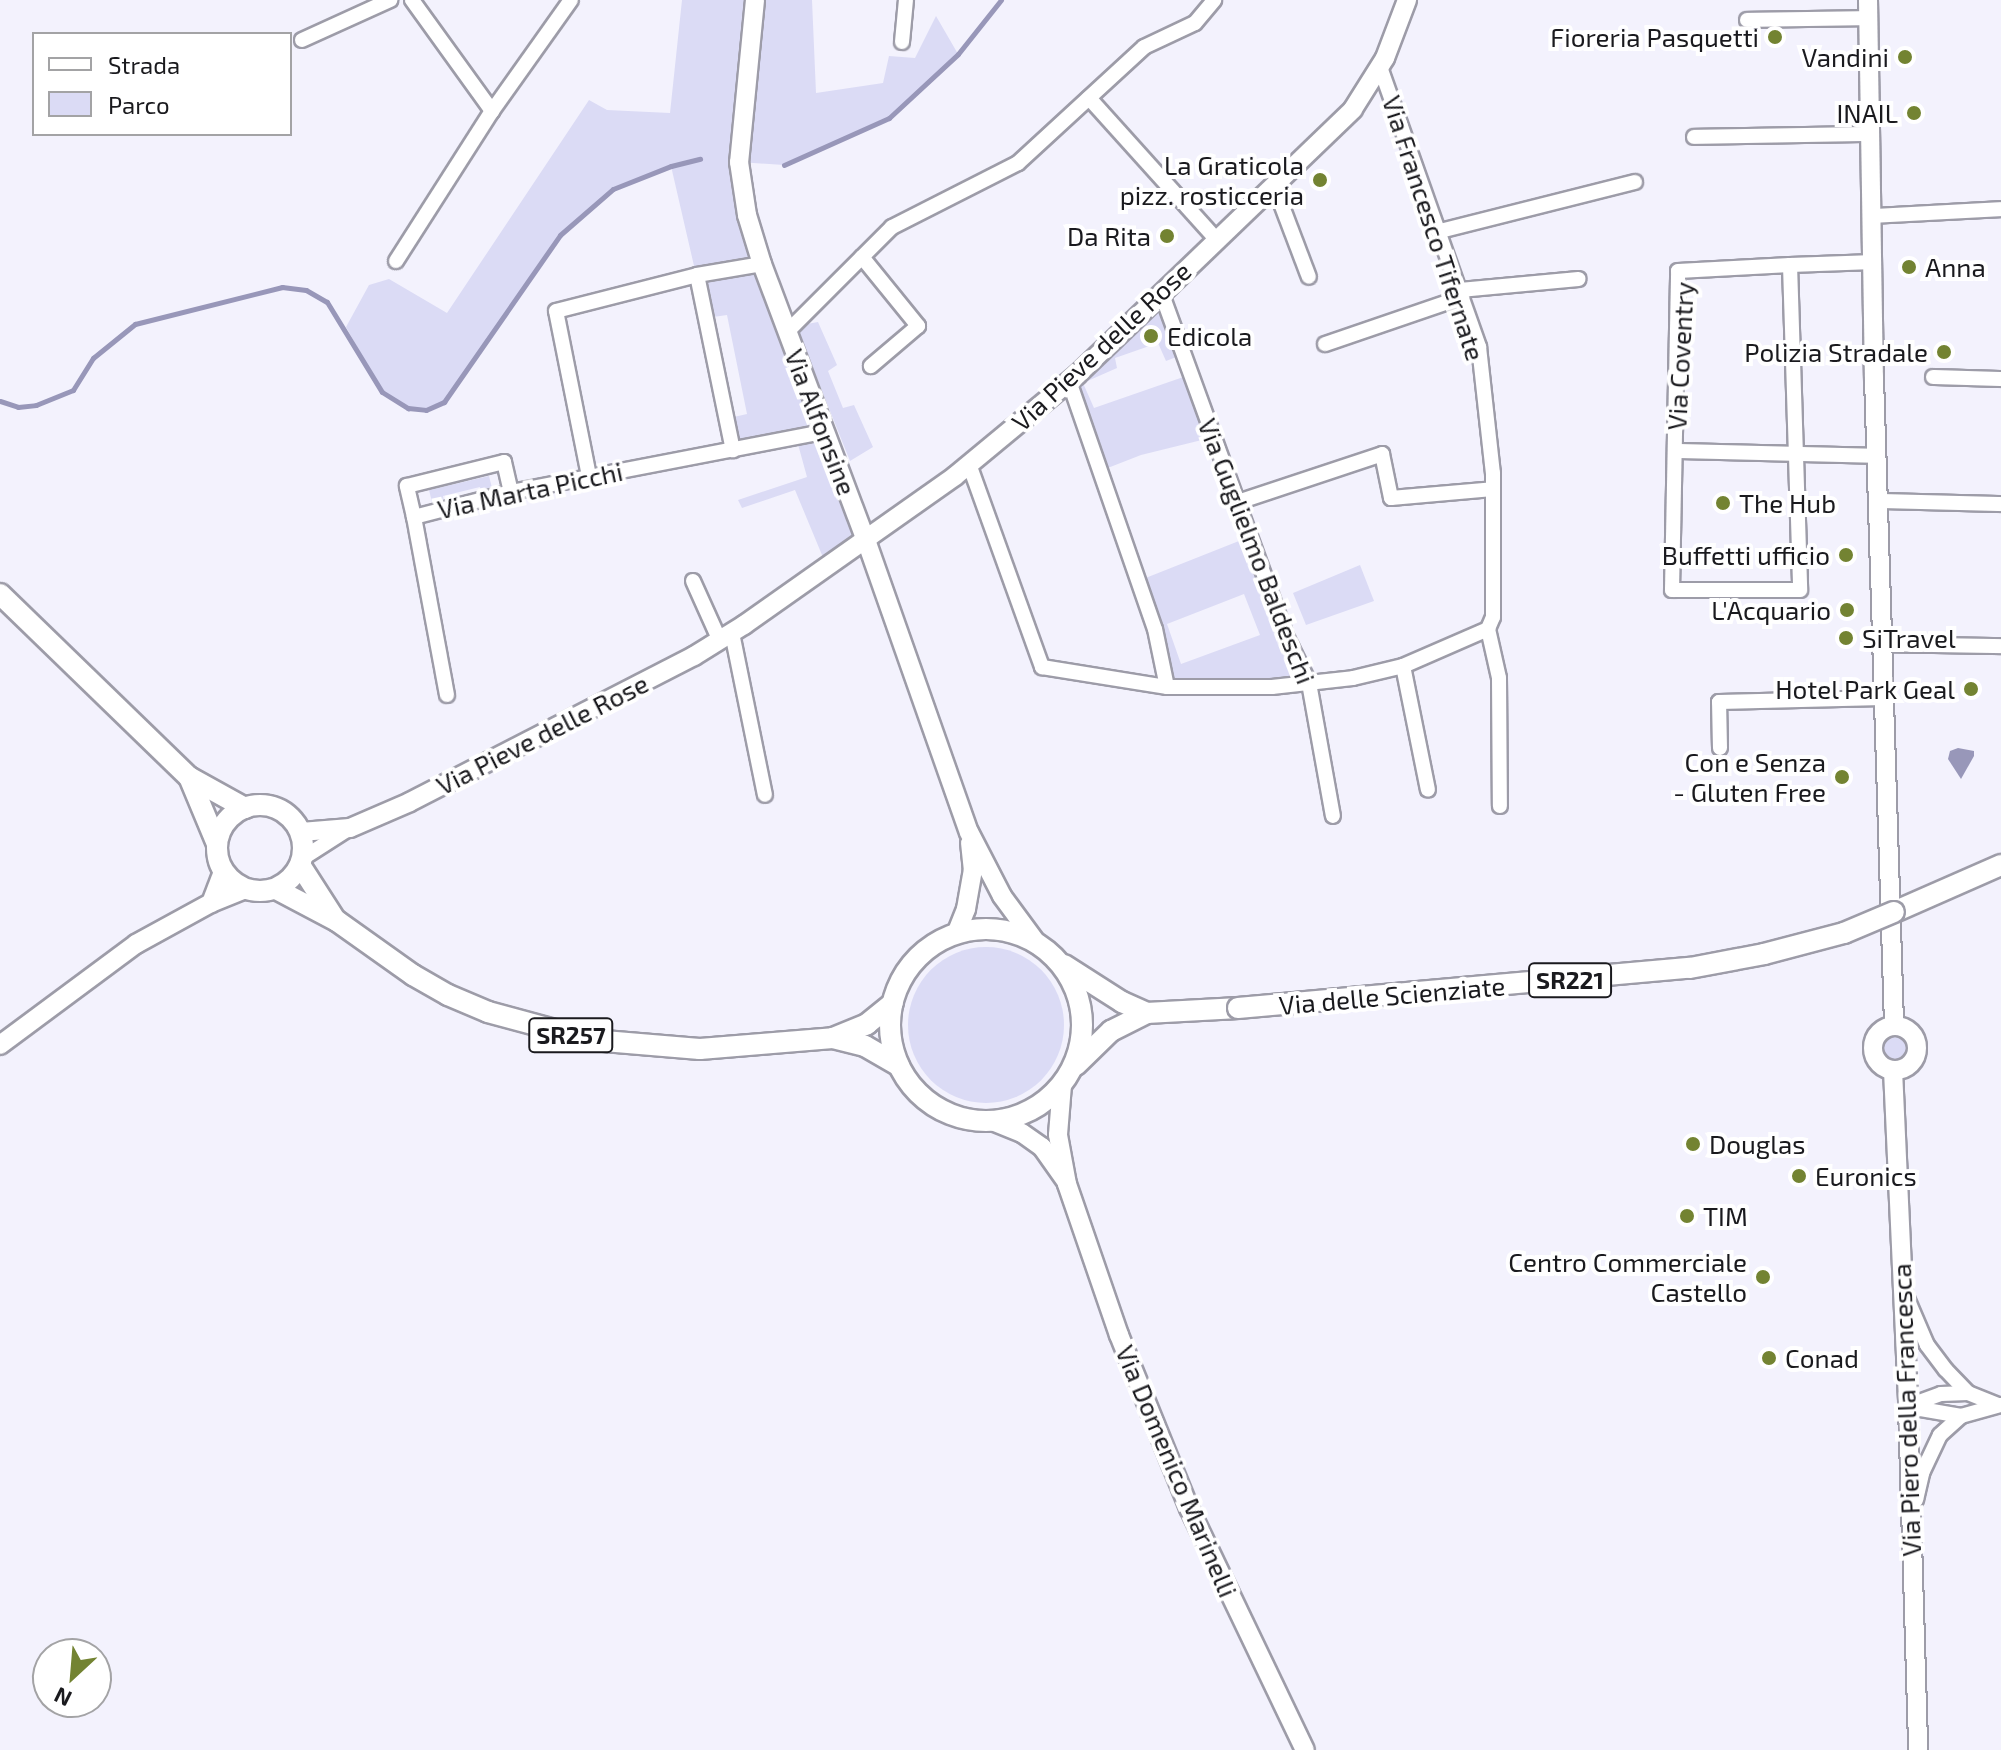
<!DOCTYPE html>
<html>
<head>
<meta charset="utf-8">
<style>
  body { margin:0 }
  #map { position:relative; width:2001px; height:1750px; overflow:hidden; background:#f3f2fd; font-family:"Exo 2",sans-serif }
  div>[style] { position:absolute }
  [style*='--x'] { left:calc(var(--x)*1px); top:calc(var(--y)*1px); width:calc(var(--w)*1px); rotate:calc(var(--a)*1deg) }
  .green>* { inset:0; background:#dbdbf5 }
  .round { border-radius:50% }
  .water>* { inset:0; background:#9897b9 }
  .stream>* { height:5px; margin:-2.5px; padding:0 2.5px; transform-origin:2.5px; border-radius:2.5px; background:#9897b9 }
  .roads { filter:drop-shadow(2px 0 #9d9ca8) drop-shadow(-2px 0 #9d9ca8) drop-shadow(0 2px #9d9ca8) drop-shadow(0 -2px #9d9ca8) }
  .street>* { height:14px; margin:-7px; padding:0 7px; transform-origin:7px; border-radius:7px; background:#fff }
  .secondary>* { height:18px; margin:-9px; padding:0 9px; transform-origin:9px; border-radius:9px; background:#fff }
  .secondary>.ring { margin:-9px; padding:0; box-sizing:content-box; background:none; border:18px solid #fff; border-radius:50% }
  .primary>* { height:20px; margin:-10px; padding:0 10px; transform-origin:10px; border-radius:10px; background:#fff }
  .primary>.ring { margin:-10px; padding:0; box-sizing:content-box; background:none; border:20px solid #fff; border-radius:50% }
  .bridges { filter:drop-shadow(2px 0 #9d9ca8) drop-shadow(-2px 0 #9d9ca8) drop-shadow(0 2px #9d9ca8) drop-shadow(0 -2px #9d9ca8) }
  .primary-bridge>* { height:20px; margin:-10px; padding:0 10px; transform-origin:10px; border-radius:10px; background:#fff }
  .dots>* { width:22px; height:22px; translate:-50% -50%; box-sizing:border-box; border:4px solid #fff; border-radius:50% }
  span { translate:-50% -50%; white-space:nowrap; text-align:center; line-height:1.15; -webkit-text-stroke:8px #fff; paint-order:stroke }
  .shield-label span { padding:2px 6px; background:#fff; border:2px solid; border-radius:6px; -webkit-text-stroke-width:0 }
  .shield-label { font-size:24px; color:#1a1a1e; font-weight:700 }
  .poi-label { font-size:26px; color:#1a1a1e }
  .right { translate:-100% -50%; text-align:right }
  .left { translate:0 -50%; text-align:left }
  .street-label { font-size:26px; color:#1a1a1e }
  .legend { position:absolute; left:32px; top:32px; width:260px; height:104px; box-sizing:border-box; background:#fff; border:2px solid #a3a3a5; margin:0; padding:10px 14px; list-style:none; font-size:24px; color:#1a1a1e }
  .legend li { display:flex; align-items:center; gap:16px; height:40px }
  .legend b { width:40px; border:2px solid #a3a3a5 }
  .north { position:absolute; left:32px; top:1638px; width:80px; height:80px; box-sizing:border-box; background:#fff; border:2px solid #a3a3a5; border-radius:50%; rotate:206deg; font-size:22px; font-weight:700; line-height:32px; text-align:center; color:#1a1a1e }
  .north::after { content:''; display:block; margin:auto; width:28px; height:36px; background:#738332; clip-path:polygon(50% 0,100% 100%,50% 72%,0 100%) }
</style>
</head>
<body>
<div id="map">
  <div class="green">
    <div style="clip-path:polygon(682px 0,812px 0,816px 93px,883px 83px,889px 56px,915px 58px,936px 16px,958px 54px,889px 118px,784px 165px,740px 162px,747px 215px,866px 540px,827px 567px,795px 490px,742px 508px,738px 500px,807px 477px,796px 437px,733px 450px,725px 419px,747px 414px,727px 315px,706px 318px,671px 166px,613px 189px,560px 235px,444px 402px,426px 410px,408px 408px,382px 392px,346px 327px,369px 285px,389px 279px,447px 313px,589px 100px,607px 110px,670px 113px)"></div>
    <div style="clip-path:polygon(1161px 292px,1184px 354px,1166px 361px,1158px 343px,1115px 358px,1117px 368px,1083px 383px,1094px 408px,1192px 374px,1214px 437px,1141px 455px,1100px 471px,1069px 382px)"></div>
    <div style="clip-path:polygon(818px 322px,837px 365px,828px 371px,843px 408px,854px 405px,873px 447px,850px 461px,796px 326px)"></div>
    <div style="clip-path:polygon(489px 476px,494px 496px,482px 499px,480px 487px,443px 496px,445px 507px,434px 510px,429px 490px)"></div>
    <div style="clip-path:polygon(evenodd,1244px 539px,1309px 683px,1167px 687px,1138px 581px,1244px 539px,1244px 594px,1260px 635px,1181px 664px,1167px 624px,1244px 594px)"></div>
    <div style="clip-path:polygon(1360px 565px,1374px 601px,1306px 625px,1293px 593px)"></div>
    <div class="round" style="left:908px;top:947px;width:156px;height:156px"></div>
    <div class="round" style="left:1873px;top:1026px;width:44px;height:44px"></div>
  </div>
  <div class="water">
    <div style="clip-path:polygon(1958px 748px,1974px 751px,1974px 756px,1961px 779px,1948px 759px,1950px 751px)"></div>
  </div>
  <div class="stream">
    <div style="--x:784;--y:165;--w:115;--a:-24.1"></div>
    <div style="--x:889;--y:118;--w:94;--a:-42.8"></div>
    <div style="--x:958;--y:54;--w:69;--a:-51.5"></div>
    <div style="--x:0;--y:401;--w:19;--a:18"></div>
    <div style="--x:18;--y:407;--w:18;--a:-6"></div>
    <div style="--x:36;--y:405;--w:40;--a:-22"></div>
    <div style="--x:73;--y:390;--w:38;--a:-58"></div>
    <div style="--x:93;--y:358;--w:54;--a:-39"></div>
    <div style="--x:135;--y:324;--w:152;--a:-14.1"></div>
    <div style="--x:282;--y:287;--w:24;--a:7"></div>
    <div style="--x:306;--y:290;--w:24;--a:30"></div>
    <div style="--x:327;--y:302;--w:105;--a:58.6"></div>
    <div style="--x:382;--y:392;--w:31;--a:32"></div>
    <div style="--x:408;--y:408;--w:18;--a:6"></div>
    <div style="--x:426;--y:410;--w:20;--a:-24"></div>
    <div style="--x:444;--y:402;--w:203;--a:-55.2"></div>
    <div style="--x:560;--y:235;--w:70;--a:-41"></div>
    <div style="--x:613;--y:189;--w:62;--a:-21.6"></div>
    <div style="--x:671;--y:166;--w:30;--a:-14"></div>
  </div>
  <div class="roads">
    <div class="street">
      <div style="--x:412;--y:0;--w:137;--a:54.2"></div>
      <div style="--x:1747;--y:20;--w:121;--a:-0.9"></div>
      <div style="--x:302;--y:40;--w:97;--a:-24.4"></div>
      <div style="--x:902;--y:42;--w:42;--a:-84.6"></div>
      <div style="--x:1380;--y:67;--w:297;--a:70.5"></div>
      <div style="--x:1479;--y:347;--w:127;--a:83.7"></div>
      <div style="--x:1493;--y:473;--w:144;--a:90"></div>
      <div style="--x:1493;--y:617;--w:13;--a:113"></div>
      <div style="--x:1089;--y:98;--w:190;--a:48"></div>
      <div style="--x:1694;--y:137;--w:177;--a:-1"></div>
      <div style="--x:1274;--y:185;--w:98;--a:69.2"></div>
      <div style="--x:1873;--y:216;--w:128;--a:-3.1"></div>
      <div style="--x:1440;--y:231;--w:201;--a:-14.1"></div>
      <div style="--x:862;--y:257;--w:89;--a:50.9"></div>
      <div style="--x:918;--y:326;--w:62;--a:139.6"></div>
      <div style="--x:396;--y:261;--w:178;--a:-57.4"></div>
      <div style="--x:492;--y:111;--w:136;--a:-54.6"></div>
      <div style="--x:1790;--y:265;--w:325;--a:88.2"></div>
      <div style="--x:1800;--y:590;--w:128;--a:180"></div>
      <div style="--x:1672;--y:590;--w:319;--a:-88.9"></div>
      <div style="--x:1678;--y:271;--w:112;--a:-3.1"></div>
      <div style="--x:1790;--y:265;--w:84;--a:-2"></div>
      <div style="--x:697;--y:275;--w:179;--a:78.4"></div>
      <div style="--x:1460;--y:290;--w:119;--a:-5.3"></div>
      <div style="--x:1161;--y:292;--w:366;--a:70"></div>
      <div style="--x:1286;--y:636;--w:52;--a:63.9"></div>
      <div style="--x:1309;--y:683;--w:135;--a:79.8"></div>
      <div style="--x:787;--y:332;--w:148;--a:-45"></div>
      <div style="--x:892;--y:227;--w:141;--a:-26.9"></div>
      <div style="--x:1018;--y:163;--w:171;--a:-42.6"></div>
      <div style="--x:1144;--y:47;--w:56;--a:-25.2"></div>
      <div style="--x:1195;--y:23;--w:30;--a:-50"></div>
      <div style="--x:1325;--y:344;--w:145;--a:-18.9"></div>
      <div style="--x:1933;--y:377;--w:68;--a:1.7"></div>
      <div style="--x:1069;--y:381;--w:262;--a:70.9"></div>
      <div style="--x:1155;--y:629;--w:59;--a:78.3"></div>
      <div style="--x:1676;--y:451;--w:200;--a:1.4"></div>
      <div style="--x:969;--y:464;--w:216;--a:70.2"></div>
      <div style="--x:1042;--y:667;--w:127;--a:9.1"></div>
      <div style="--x:1167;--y:687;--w:105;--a:0"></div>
      <div style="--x:1272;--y:687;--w:81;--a:-6.3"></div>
      <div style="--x:1353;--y:678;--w:51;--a:-13.5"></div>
      <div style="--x:1403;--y:666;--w:93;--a:-23.5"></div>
      <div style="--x:589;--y:476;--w:168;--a:-101.3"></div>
      <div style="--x:556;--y:311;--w:146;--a:-14.3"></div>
      <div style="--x:697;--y:275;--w:66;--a:-9.6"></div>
      <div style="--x:1879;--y:501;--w:122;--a:1.4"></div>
      <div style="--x:1238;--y:502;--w:152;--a:-18.4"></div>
      <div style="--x:1382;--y:454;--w:45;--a:78.4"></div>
      <div style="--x:1391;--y:498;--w:102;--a:-5"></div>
      <div style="--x:414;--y:517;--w:32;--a:-103"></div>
      <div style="--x:407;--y:486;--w:100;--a:-13.9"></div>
      <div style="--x:504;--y:462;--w:31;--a:77"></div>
      <div style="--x:693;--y:581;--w:66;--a:65.8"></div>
      <div style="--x:1488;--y:629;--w:50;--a:77.3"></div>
      <div style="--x:1499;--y:678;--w:128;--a:89.6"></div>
      <div style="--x:732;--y:633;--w:165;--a:78.5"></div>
      <div style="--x:1881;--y:644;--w:120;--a:1"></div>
      <div style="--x:1403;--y:666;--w:126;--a:78.6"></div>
      <div style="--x:447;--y:695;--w:181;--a:-100.5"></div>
      <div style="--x:414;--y:517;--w:100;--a:-14.5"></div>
      <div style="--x:511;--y:492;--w:319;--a:-10.9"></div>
      <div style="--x:1720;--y:748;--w:46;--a:-91.2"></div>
      <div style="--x:1719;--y:702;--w:164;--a:-1.4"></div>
      <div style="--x:303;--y:858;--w:56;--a:-32.6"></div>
      <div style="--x:1906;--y:1296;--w:53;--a:66.8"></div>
      <div style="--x:1927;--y:1345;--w:31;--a:53"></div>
      <div style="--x:1946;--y:1370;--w:32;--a:46"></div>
      <div style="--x:1968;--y:1393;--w:31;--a:22"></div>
      <div style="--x:1908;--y:1406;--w:35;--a:-20"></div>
      <div style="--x:1941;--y:1394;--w:27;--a:-2"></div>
      <div style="--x:1909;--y:1407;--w:53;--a:9.8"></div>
      <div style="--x:1916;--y:1500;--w:28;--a:-77"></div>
      <div style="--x:1922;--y:1473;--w:42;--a:-64.7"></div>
      <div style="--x:1940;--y:1435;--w:28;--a:-42"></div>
      <div style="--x:1961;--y:1416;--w:41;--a:-15.4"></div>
    </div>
    <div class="secondary">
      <div style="--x:755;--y:0;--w:163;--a:95.6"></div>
      <div style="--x:739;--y:162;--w:54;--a:81.4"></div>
      <div style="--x:747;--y:215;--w:51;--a:73"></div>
      <div style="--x:762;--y:264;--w:295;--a:69.4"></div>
      <div style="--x:866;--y:540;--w:310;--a:70.6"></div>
      <div style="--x:969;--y:832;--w:72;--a:62.7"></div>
      <div style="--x:1002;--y:896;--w:61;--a:53.7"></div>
      <div style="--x:1868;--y:0;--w:377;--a:89.1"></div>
      <div style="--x:1874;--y:377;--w:649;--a:88.23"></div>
      <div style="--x:301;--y:832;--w:49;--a:-4.7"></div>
      <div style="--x:350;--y:828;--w:65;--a:-23.4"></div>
      <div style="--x:410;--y:802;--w:319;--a:-27.2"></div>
      <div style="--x:694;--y:656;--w:59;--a:-31.8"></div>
      <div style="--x:744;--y:625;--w:258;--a:-35.2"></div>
      <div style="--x:955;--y:476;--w:158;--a:-39.6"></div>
      <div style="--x:1077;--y:375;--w:383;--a:-43.9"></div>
      <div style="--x:1353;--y:109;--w:60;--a:-57.9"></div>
      <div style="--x:1385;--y:58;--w:62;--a:-69.2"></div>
      <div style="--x:211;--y:903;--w:33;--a:-69"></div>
      <div style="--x:956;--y:934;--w:27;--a:-68"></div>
      <div style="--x:966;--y:909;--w:39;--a:-80"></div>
      <div style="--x:973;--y:871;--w:28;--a:-96"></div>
      <div class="ring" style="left:1873px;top:1026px;width:26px;height:26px"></div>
      <div style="--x:0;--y:1045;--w:169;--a:-36.6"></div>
      <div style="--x:136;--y:944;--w:85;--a:-28.7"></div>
      <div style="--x:211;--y:903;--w:38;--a:-22"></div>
      <div style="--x:1893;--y:1070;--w:336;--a:87.4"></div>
      <div style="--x:1908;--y:1406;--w:344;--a:88.3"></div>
      <div style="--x:1062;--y:1085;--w:50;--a:94.6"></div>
      <div style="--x:1058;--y:1135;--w:50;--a:79.6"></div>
      <div style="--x:1067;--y:1184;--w:160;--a:71"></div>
      <div style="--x:1119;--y:1335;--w:187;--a:68"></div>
      <div style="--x:1189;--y:1508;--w:268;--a:64.4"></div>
      <div style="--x:992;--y:1121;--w:32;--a:22"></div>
      <div style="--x:1022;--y:1133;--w:24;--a:35"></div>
      <div style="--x:1042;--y:1147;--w:42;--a:54.8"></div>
    </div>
    <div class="primary">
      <div style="--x:0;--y:594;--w:263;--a:44.1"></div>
      <div style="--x:189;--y:777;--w:64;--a:29"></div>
      <div style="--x:189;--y:777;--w:73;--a:67.3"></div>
      <div class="ring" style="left:217px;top:805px;width:66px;height:66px"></div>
      <div style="--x:300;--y:865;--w:63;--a:57.3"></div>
      <div style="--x:276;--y:889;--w:69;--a:27.7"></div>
      <div style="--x:337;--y:921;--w:93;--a:35.4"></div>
      <div style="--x:413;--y:975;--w:40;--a:29.7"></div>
      <div style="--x:448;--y:995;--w:43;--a:23"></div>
      <div style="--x:488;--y:1012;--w:108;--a:15.1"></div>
      <div style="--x:592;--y:1040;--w:108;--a:4.8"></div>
      <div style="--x:700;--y:1049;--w:133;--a:-4.7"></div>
      <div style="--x:833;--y:1038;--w:37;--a:-22"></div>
      <div style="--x:867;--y:1024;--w:33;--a:-39"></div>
      <div style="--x:1894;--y:912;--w:117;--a:-23.7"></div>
      <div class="ring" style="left:890px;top:929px;width:172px;height:172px"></div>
      <div style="--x:1064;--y:965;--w:69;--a:32.5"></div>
      <div style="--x:1122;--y:1002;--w:27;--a:24"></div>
      <div style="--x:833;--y:1038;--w:33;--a:14"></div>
      <div style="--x:865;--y:1046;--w:39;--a:30"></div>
      <div style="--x:1076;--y:1065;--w:49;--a:-44.2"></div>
      <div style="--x:1111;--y:1031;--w:40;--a:-26.6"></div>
      <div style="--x:1147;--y:1013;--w:91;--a:-3.1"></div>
    </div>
  </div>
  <div class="bridges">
    <div class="primary-bridge">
      <div style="--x:1238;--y:1008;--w:454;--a:-5.1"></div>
      <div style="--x:1690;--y:968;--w:75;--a:-10.7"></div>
      <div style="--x:1764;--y:954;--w:83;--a:-14.7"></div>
      <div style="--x:1844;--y:933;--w:54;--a:-22.8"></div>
    </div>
  </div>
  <div class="dots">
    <div style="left:1775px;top:37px;background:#738332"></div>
    <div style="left:1905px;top:57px;background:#738332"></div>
    <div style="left:1914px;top:113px;background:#738332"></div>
    <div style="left:1320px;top:180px;background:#738332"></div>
    <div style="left:1167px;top:236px;background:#738332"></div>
    <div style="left:1909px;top:267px;background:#738332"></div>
    <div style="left:1151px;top:336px;background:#738332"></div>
    <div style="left:1944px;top:352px;background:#738332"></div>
    <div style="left:1723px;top:503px;background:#738332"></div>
    <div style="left:1846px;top:555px;background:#738332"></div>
    <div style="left:1847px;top:610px;background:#738332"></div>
    <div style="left:1846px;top:638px;background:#738332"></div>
    <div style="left:1971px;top:689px;background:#738332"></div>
    <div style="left:1842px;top:777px;background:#738332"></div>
    <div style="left:1693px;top:1144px;background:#738332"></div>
    <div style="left:1799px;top:1176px;background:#738332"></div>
    <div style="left:1687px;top:1216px;background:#738332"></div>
    <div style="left:1763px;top:1277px;background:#738332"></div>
    <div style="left:1769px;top:1358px;background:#738332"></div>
  </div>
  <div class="shield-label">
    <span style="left:1570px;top:980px">SR221</span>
    <span style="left:571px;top:1035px">SR257</span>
  </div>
  <div class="poi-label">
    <span class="right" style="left:1759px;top:37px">Fioreria Pasquetti</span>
    <span class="right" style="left:1889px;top:57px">Vandini</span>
    <span class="right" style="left:1898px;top:113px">INAIL</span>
    <span class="right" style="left:1304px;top:180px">La Graticola<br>pizz. rosticceria</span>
    <span class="right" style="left:1151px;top:236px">Da Rita</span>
    <span class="left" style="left:1925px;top:267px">Anna</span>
    <span class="left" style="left:1167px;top:336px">Edicola</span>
    <span class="right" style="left:1928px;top:352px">Polizia Stradale</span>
    <span class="left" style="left:1739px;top:503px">The Hub</span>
    <span class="right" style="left:1830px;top:555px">Buffetti ufficio</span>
    <span class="right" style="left:1831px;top:610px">L'Acquario</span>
    <span class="left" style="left:1862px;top:638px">SiTravel</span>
    <span class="right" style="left:1955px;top:689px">Hotel Park Geal</span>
    <span class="right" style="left:1826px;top:777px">Con e Senza<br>- Gluten Free</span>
    <span class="left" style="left:1709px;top:1144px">Douglas</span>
    <span class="left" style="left:1815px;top:1176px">Euronics</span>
    <span class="left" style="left:1703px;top:1216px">TIM</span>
    <span class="right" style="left:1747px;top:1277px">Centro Commerciale<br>Castello</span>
    <span class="left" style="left:1785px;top:1358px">Conad</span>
  </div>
  <div class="street-label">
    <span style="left:1434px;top:228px;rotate:72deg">Via Francesco Tifernate</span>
    <span style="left:1101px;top:346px;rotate:-43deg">Via Pieve delle Rose</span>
    <span style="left:1680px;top:356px;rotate:-87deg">Via Coventry</span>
    <span style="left:821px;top:422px;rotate:69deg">Via Alfonsine</span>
    <span style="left:530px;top:490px;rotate:-12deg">Via Marta Picchi</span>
    <span style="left:1257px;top:551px;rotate:69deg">Via Guglielmo Baldeschi</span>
    <span style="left:542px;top:734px;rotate:-27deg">Via Pieve delle Rose</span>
    <span style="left:1392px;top:995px;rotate:-5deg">Via delle Scienziate</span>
    <span style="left:1906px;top:1410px;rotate:-92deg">Via Piero della Francesca</span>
    <span style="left:1177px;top:1471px;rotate:67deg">Via Domenico Marinelli</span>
  </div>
  <ul class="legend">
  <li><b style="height:10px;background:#fff"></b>Strada</li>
  <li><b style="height:22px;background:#dbdbf5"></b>Parco</li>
  </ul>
  <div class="north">N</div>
</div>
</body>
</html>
